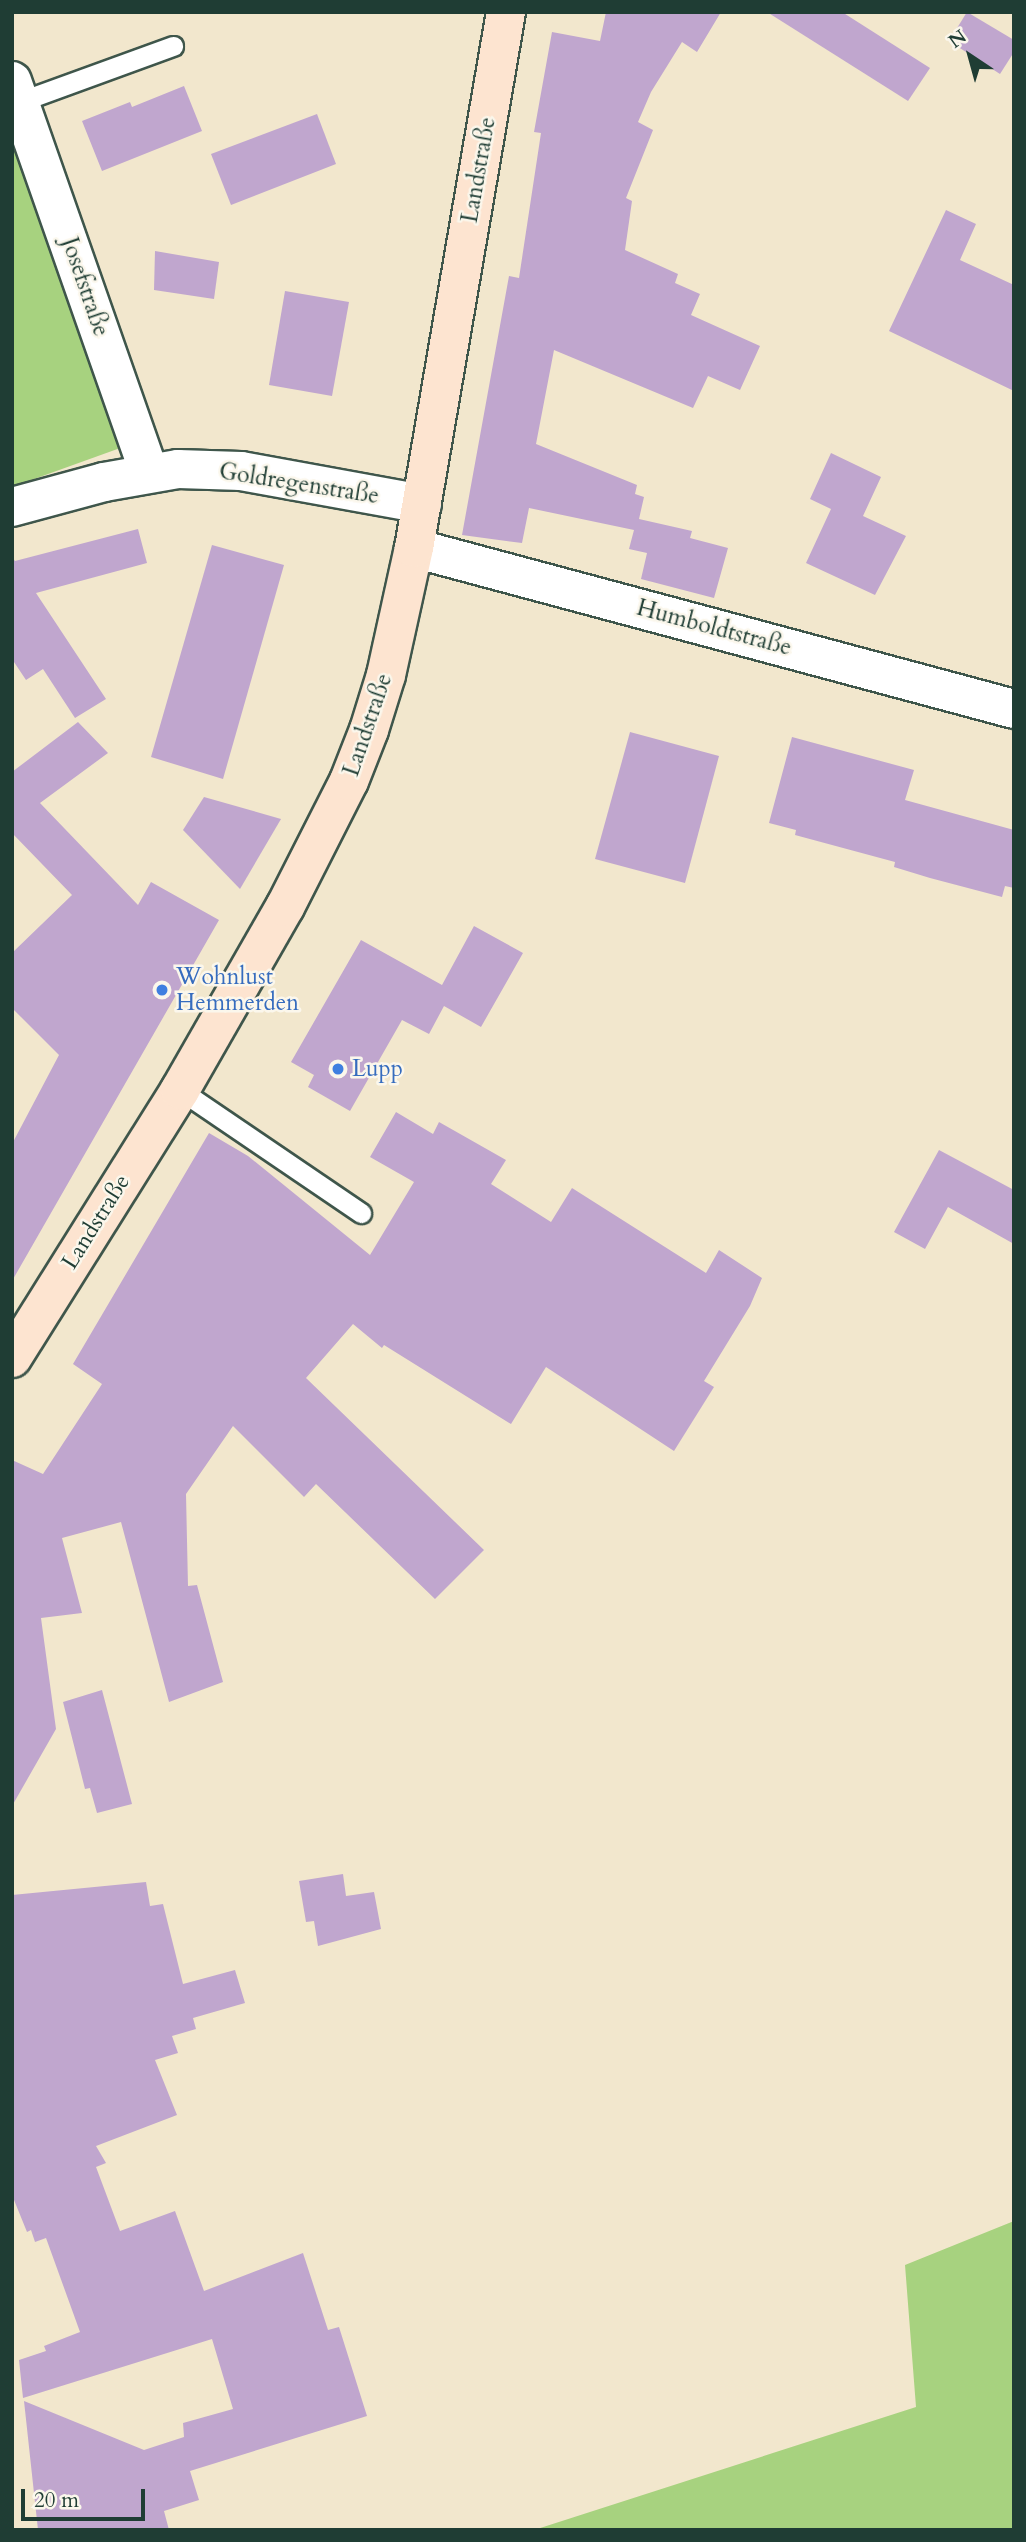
<!DOCTYPE html>
<html>
<head>
<meta charset="utf-8">
<style>
  body { margin:0 }
  #map { position:relative; width:1026px; height:2542px; overflow:hidden; background:#f2e7cd; font-family:Cardo,serif }
  div>[style] { position:absolute }
  [style*='--x'] { left:calc(var(--x)*1px); top:calc(var(--y)*1px); width:calc(var(--w)*1px); rotate:calc(var(--a)*1deg) }
  .green>* { inset:0; background:#a7d27f }
  .building>* { inset:0; background:#c0a6ce }
  .roads { filter:drop-shadow(2px 0 #3f564b) drop-shadow(-2px 0 #3f564b) drop-shadow(0 2px #3f564b) drop-shadow(0 -2px #3f564b) }
  .lane>* { height:19px; margin:-9.5px; padding:0 9.5px; transform-origin:9.5px; border-radius:9.5px; background:#fff }
  .street>* { height:38px; margin:-19px; padding:0 19px; transform-origin:19px; border-radius:19px; background:#fff }
  .secondary>* { height:38px; margin:-19px; padding:0 19px; transform-origin:19px; border-radius:19px; background:#fde4d0 }
  .dots>* { width:19px; height:19px; translate:-50% -50%; box-sizing:border-box; border:4px solid #fbf7ec; border-radius:50% }
  span { translate:-50% -50%; white-space:nowrap; text-align:center; line-height:1.15; -webkit-text-stroke:5px #fbf7ec; paint-order:stroke }
  .street-label { font-size:23px; color:#1f3d34 }
  .shop-label { font-size:23px; color:#366cbe }
  .left { translate:0 -50%; text-align:left }
  .frame { position:absolute; inset:0; border:14px solid #1f3d34; pointer-events:none }
  .north { position:absolute; left:935px; top:21px; width:70px; height:70px; -webkit-text-stroke:5px #fbf7ec; paint-order:stroke; rotate:324deg; font-size:19px; font-weight:700; line-height:28px; text-align:center; color:#1f3d34 }
  .north::after { content:''; display:block; margin:auto; width:24px; height:32px; background:#1f3d34; clip-path:polygon(50% 0,100% 100%,50% 72%,0 100%) }
  .scale { position:absolute; left:21px; top:2489px; width:124px; height:32px; box-sizing:border-box; border:4px solid #1f3d34; border-top:0; padding-left:9px; font-size:21px; line-height:24px; white-space:nowrap; color:#1f3d34; -webkit-text-stroke:5px #fbf7ec; paint-order:stroke }
</style>
</head>
<body>
<div id="map">
  <div class="green">
    <div style="clip-path:polygon(12px 118px,123px 447px,12px 487px)"></div>
    <div style="clip-path:polygon(1014px 2221px,1014px 2530px,534px 2530px,916px 2407px,905px 2265px)"></div>
  </div>
  <div class="building">
    <div style="clip-path:polygon(606px 12px,721px 12px,697px 52px,682px 42px,651px 92px,638px 122px,653px 130px,626px 198px,632px 201px,625px 250px,678px 274px,675px 283px,700px 294px,691px 315px,760px 346px,740px 390px,708px 376px,693px 408px,554px 350px,536px 444px,637px 485px,635px 494px,644px 497px,639px 519px,692px 531px,690px 538px,728px 548px,714px 598px,641px 579px,647px 553px,629px 549px,634px 530px,529px 508px,522px 543px,462px 535px,509px 276px,519px 278px,541px 133px,534px 132px,552px 32px,600px 41px)"></div>
    <div style="clip-path:polygon(767px 12px,842px 12px,930px 68px,908px 101px)"></div>
    <div style="clip-path:polygon(967px 12px,1014px 40px,1014px 52px,1000px 74px,949px 41px)"></div>
    <div style="clip-path:polygon(184px 86px,202px 131px,102px 171px,82px 121px,130px 102px,132px 107px)"></div>
    <div style="clip-path:polygon(317px 114px,336px 164px,231px 205px,211px 154px)"></div>
    <div style="clip-path:polygon(946px 210px,976px 224px,960px 260px,1014px 285px,1014px 391px,889px 331px)"></div>
    <div style="clip-path:polygon(155px 251px,219px 262px,214px 299px,154px 290px)"></div>
    <div style="clip-path:polygon(285px 291px,349px 302px,332px 396px,269px 385px)"></div>
    <div style="clip-path:polygon(831px 453px,881px 477px,863px 516px,906px 536px,875px 595px,806px 563px,831px 509px,810px 499px)"></div>
    <div style="clip-path:polygon(138px 529px,147px 563px,36px 593px,106px 699px,75px 718px,43px 669px,26px 680px,12px 659px,12px 557px,15px 561px)"></div>
    <div style="clip-path:polygon(212px 545px,284px 565px,223px 779px,151px 757px)"></div>
    <div style="clip-path:polygon(78px 722px,108px 753px,40px 803px,138px 905px,151px 882px,219px 920px,12px 1281px,12px 1144px,59px 1055px,12px 1008px,12px 953px,72px 895px,12px 833px,12px 772px)"></div>
    <div style="clip-path:polygon(630px 732px,719px 756px,685px 883px,595px 859px)"></div>
    <div style="clip-path:polygon(792px 737px,914px 770px,905px 800px,1014px 830px,1014px 888px,1005px 886px,1002px 897px,930px 878px,894px 867px,895px 862px,795px 835px,796px 830px,769px 823px)"></div>
    <div style="clip-path:polygon(204px 797px,281px 819px,240px 889px,183px 830px)"></div>
    <div style="clip-path:polygon(474px 926px,523px 953px,481px 1027px,444px 1006px,429px 1034px,402px 1020px,350px 1111px,308px 1087px,314px 1075px,291px 1062px,361px 940px,442px 985px)"></div>
    <div style="clip-path:polygon(396px 1112px,433px 1134px,439px 1122px,506px 1160px,491px 1184px,551px 1222px,572px 1188px,706px 1273px,719px 1250px,762px 1278px,750px 1306px,704px 1381px,714px 1387px,674px 1451px,546px 1367px,511px 1424px,384px 1345px,382px 1348px,353px 1324px,306px 1378px,484px 1550px,435px 1599px,316px 1484px,304px 1497px,233px 1426px,186px 1494px,188px 1586px,197px 1585px,223px 1682px,169px 1702px,121px 1522px,62px 1538px,82px 1613px,41px 1618px,56px 1729px,12px 1806px,12px 1460px,43px 1474px,102px 1384px,73px 1364px,209px 1133px,248px 1156px,370px 1255px,414px 1182px,370px 1157px)"></div>
    <div style="clip-path:polygon(939px 1150px,1014px 1190px,1014px 1244px,948px 1207px,925px 1249px,894px 1232px)"></div>
    <div style="clip-path:polygon(102px 1690px,132px 1804px,97px 1813px,90px 1788px,85px 1789px,63px 1702px)"></div>
    <div style="clip-path:polygon(343px 1874px,346px 1896px,374px 1892px,381px 1929px,318px 1946px,314px 1921px,306px 1922px,299px 1881px)"></div>
    <div style="clip-path:polygon(146px 1882px,150px 1906px,163px 1904px,183px 1984px,235px 1970px,245px 2003px,193px 2018px,196px 2029px,172px 2036px,178px 2053px,155px 2060px,177px 2115px,96px 2146px,106px 2163px,96px 2167px,120px 2231px,175px 2211px,204px 2291px,303px 2253px,328px 2330px,339px 2327px,367px 2416px,190px 2471px,199px 2500px,164px 2511px,169px 2530px,38px 2530px,24px 2401px,144px 2450px,184px 2437px,183px 2423px,233px 2409px,212px 2339px,23px 2398px,19px 2360px,46px 2351px,44px 2346px,80px 2332px,46px 2238px,35px 2242px,31px 2230px,27px 2232px,12px 2195px,12px 1895px)"></div>
  </div>
  <div class="roads">
    <div class="lane">
      <div style="--x:19;--y:102;--w:164;--a:-20"></div>
      <div style="--x:180;--y:1090;--w:219;--a:34.2"></div>
    </div>
    <div class="street">
      <div style="--x:12;--y:81;--w:414;--a:70.7"></div>
      <div style="--x:12;--y:507;--w:95;--a:-15.2"></div>
      <div style="--x:104;--y:482;--w:75;--a:-10"></div>
      <div style="--x:178;--y:469;--w:63;--a:1.8"></div>
      <div style="--x:241;--y:471;--w:184;--a:10.3"></div>
      <div style="--x:414;--y:548;--w:621;--a:15.02"></div>
    </div>
    <div class="secondary">
      <div style="--x:12;--y:1358;--w:316;--a:-57.9"></div>
      <div style="--x:180;--y:1090;--w:211;--a:-60.2"></div>
      <div style="--x:285;--y:907;--w:141;--a:-63.1"></div>
      <div style="--x:349;--y:781;--w:55;--a:-68.6"></div>
      <div style="--x:369;--y:730;--w:58;--a:-72.8"></div>
      <div style="--x:386;--y:675;--w:130;--a:-77.6"></div>
      <div style="--x:414;--y:548;--w:544;--a:-80.26"></div>
    </div>
  </div>
  <div class="dots">
    <div style="left:162px;top:990px;background:#3f7fe0"></div>
    <div style="left:338px;top:1069px;background:#3f7fe0"></div>
  </div>
  <div class="street-label">
    <span style="left:479px;top:170px;rotate:-80deg">Landstraße</span>
    <span style="left:85px;top:287px;rotate:71deg">Josefstraße</span>
    <span style="left:299px;top:484px;rotate:9deg">Goldregenstraße</span>
    <span style="left:714px;top:628px;rotate:15deg">Humboldtstraße</span>
    <span style="left:368px;top:725px;rotate:-71deg">Landstraße</span>
    <span style="left:96px;top:1222px;rotate:-58deg">Landstraße</span>
  </div>
  <div class="shop-label">
    <span class="left" style="left:176px;top:990px">Wohnlust<br>Hemmerden</span>
    <span class="left" style="left:352px;top:1069px">Lupp</span>
  </div>
  <div class="frame"></div>
  <div class="north">N</div>
  <div class="scale">20 m</div>
</div>
</body>
</html>
